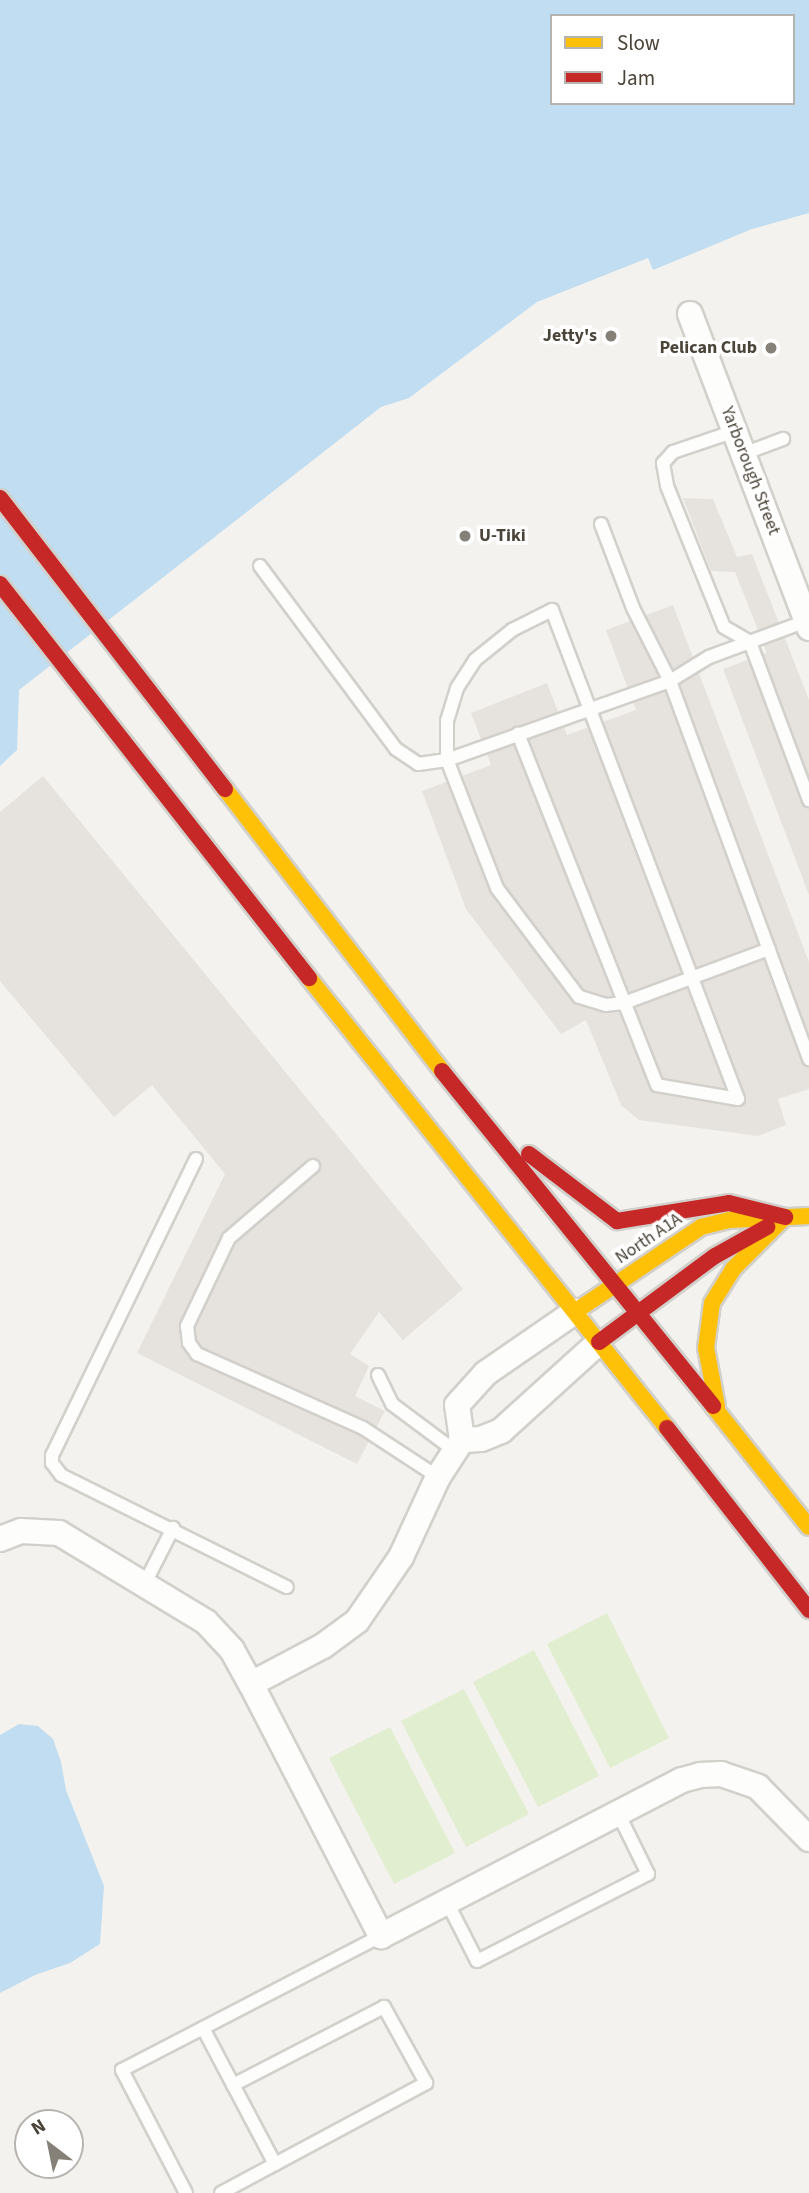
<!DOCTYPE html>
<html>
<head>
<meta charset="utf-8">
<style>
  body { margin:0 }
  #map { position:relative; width:809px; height:2193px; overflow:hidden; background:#f4f2ee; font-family:"Source Sans 3",sans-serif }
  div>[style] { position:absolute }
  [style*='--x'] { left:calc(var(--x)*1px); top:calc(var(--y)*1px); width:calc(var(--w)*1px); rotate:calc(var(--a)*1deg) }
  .green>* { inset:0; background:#e1eecf }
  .parking>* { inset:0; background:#e6e3df }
  .water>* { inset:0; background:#c0ddf1 }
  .roads { filter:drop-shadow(2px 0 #d2d0cb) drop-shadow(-2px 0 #d2d0cb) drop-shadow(0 2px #d2d0cb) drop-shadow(0 -2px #d2d0cb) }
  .lane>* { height:12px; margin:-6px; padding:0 6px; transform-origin:6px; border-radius:6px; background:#fdfdfc }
  .street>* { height:24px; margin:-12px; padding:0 12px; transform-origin:12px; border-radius:12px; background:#fdfdfc }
  .slow>* { height:16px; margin:-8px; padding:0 8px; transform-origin:8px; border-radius:8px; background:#ffc107 }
  .jam>* { height:16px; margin:-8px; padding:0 8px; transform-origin:8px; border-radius:8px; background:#c62828 }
  .dots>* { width:19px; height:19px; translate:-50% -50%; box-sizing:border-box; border:4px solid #fff; border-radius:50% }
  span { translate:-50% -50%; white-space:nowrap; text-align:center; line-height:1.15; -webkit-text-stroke:7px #fff; paint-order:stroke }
  .poi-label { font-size:18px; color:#4b4439; font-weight:700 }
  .right { translate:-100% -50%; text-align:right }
  .left { translate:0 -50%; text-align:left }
  .street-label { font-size:18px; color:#4b4439 }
  .legend { position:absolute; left:550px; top:14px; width:245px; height:91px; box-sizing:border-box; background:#fff; border:2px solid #b7b4b0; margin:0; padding:9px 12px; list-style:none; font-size:21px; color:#4b4439 }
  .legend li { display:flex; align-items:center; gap:14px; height:35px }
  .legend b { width:35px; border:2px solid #b7b4b0 }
  .north { position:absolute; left:14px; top:2109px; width:70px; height:70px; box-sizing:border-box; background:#fff; border:2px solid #b7b4b0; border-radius:50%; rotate:328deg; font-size:19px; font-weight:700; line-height:28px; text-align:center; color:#4b4439 }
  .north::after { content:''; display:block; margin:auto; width:24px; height:32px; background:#868178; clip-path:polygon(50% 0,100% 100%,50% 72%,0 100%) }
</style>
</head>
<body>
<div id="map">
  <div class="green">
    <div style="clip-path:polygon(607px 1613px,669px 1738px,610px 1768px,547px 1644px)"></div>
    <div style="clip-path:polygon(534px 1650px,599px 1776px,538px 1807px,473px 1682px)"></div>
    <div style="clip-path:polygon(464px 1689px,529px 1814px,466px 1847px,401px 1721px)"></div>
    <div style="clip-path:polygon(390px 1727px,455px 1853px,394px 1884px,329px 1758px)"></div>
  </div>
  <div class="parking">
    <div style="clip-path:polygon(683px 498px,713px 499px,737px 557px,752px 554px,809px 700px,809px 895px,723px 669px,767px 653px,735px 572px,711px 571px)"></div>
    <div style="clip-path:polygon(673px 605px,809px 962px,809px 1089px,778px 1099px,786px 1125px,758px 1136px,639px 1120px,621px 1105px,586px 1020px,561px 1034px,466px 909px,422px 791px,491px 765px,471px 713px,547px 683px,567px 735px,636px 710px,606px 630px)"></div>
    <div style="clip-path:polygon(43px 776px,463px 1289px,403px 1340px,379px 1312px,350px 1354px,369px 1366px,355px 1396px,385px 1411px,357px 1464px,137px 1353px,225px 1174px,152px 1085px,114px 1117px,0 981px,0 812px)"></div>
  </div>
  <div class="water">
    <div style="clip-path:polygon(evenodd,0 0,809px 0,809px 213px,752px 229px,653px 270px,648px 258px,537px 302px,409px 398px,381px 407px,19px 690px,17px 750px,0 766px,0 0,552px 16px,793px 16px,793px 103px,552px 103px,552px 16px)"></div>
    <div style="clip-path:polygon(19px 1724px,38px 1726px,53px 1739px,61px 1762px,66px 1790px,104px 1886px,100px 1944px,70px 1963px,35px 1975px,0 1993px,0 1735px)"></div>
  </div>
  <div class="roads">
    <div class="lane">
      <div style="--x:735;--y:431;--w:65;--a:161.3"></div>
      <div style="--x:673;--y:452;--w:15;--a:132"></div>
      <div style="--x:663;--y:463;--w:23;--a:80"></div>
      <div style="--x:667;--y:486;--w:152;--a:68"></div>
      <div style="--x:724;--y:627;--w:30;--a:30"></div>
      <div style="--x:750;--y:642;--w:169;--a:69.5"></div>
      <div style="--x:743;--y:454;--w:43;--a:-20.6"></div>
      <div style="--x:601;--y:524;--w:90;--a:69.1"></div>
      <div style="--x:633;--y:608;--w:82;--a:63.1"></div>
      <div style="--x:670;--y:681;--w:403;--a:69.8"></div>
      <div style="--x:260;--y:566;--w:228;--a:53.4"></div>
      <div style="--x:396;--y:749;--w:27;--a:34"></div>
      <div style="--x:418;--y:764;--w:29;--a:-8"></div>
      <div style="--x:447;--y:760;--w:39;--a:-90"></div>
      <div style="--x:447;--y:721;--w:34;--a:-73"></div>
      <div style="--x:457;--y:688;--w:33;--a:-57"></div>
      <div style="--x:475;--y:660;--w:48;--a:-39"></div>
      <div style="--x:512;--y:630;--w:45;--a:-26.6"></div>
      <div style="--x:552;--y:610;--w:523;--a:69.17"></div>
      <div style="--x:738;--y:1099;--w:82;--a:-170.2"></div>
      <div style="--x:657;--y:1085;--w:378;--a:-111.6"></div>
      <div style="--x:769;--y:949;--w:155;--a:159.6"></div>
      <div style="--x:624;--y:1003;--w:18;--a:174"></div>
      <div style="--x:606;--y:1005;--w:28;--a:-163"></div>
      <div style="--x:579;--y:997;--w:136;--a:-127"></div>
      <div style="--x:497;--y:888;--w:137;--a:-111.3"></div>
      <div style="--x:447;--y:760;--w:237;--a:-19.5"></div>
      <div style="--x:670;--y:681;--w:46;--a:-31.6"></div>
      <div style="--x:709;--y:657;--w:107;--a:-20.3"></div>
      <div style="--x:196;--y:1159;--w:329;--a:115.9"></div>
      <div style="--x:52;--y:1455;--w:8;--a:90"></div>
      <div style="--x:52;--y:1463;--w:15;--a:53"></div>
      <div style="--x:61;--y:1475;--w:252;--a:26.4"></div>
      <div style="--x:313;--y:1166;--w:111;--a:139.4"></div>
      <div style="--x:229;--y:1238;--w:98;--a:115.5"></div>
      <div style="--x:187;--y:1326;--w:17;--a:83"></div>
      <div style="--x:189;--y:1343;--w:14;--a:54"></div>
      <div style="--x:197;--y:1354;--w:182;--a:24"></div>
      <div style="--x:363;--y:1428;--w:90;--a:33.2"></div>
      <div style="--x:378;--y:1375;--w:32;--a:64"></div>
      <div style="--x:392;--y:1404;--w:79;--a:36.7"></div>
      <div style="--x:145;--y:1583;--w:62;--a:-63"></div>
      <div style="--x:447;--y:1902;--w:66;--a:63"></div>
      <div style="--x:477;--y:1961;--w:192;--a:-27"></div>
      <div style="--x:648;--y:1874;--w:68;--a:-116.2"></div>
      <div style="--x:203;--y:2028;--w:154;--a:62.1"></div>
      <div style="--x:186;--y:2193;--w:139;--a:-117.5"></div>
      <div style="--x:122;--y:2070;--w:292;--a:-27.4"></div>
      <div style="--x:221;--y:2193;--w:233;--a:-28.2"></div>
      <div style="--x:426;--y:2083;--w:87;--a:-118.9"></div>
      <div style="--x:384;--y:2007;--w:170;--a:152.7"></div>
    </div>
    <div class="street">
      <div style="--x:690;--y:314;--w:336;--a:69.2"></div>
      <div style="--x:462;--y:1440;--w:19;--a:-3"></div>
      <div style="--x:481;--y:1439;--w:22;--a:-22"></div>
      <div style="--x:501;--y:1431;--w:132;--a:-42.2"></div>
      <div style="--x:0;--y:1539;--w:22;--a:-21"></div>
      <div style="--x:21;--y:1531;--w:38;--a:3"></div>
      <div style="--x:59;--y:1533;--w:172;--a:31.2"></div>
      <div style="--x:206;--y:1622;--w:38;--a:47"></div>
      <div style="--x:232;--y:1650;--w:39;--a:61"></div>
      <div style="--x:251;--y:1684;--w:284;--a:62.7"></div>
      <div style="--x:381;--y:1936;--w:339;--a:-27.4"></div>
      <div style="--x:682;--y:1780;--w:20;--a:-15"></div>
      <div style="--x:701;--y:1775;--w:20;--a:-3"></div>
      <div style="--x:721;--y:1774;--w:39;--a:19"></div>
      <div style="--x:758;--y:1787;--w:73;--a:45.6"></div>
      <div style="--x:251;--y:1684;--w:81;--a:-27.8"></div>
      <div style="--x:323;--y:1646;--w:42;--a:-36.3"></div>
      <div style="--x:357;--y:1621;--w:78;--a:-55.5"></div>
      <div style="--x:401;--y:1557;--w:88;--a:-65.2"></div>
      <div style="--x:438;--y:1477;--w:44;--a:-57"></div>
      <div style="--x:462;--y:1440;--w:35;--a:-98"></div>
      <div style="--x:457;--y:1405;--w:43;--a:-47.8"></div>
      <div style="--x:486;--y:1373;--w:109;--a:-34.6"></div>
    </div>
    <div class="slow">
      <div style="--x:225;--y:789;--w:356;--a:52.4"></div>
      <div style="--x:309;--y:978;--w:575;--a:51.5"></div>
      <div style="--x:576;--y:1311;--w:151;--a:-33.9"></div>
      <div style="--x:701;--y:1227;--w:30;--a:-14"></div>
      <div style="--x:730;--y:1220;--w:79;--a:-2.9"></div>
      <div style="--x:713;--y:1406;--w:154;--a:51.6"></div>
      <div style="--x:717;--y:1406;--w:59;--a:-100.7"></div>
      <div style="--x:706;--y:1348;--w:45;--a:-82.4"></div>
      <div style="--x:712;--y:1303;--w:40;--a:-58"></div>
      <div style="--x:733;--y:1269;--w:74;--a:-45"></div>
    </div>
    <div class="jam">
      <div style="--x:0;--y:498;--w:368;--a:52.3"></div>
      <div style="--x:0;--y:584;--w:501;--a:51.89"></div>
      <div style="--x:442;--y:1071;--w:431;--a:51"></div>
      <div style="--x:529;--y:1154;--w:111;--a:37.3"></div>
      <div style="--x:617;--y:1221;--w:113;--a:-9.1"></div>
      <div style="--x:729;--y:1203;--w:58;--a:14"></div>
      <div style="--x:599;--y:1342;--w:144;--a:-36.6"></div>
      <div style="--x:715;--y:1256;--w:60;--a:-29.1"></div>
      <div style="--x:667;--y:1428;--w:231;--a:52"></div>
    </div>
  </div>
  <div class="dots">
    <div style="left:611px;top:336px;background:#868178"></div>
    <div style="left:771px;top:348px;background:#868178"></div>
    <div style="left:465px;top:536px;background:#868178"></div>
  </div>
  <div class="poi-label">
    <span class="right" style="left:597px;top:336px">Jetty's</span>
    <span class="right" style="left:757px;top:348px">Pelican Club</span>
    <span class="left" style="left:479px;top:536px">U-Tiki</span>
  </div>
  <div class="street-label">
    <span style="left:750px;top:471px;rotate:69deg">Yarborough Street</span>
    <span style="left:649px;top:1239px;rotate:-34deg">North A1A</span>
  </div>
  <ul class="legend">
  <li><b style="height:9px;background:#ffc107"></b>Slow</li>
  <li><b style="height:9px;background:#c62828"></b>Jam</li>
  </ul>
  <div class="north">N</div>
</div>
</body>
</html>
